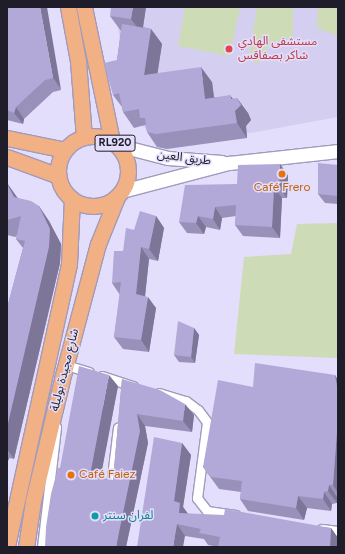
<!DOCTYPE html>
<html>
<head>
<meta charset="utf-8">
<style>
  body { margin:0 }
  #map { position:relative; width:345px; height:554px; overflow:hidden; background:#e3defb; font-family:Figtree,"Noto Sans Arabic",sans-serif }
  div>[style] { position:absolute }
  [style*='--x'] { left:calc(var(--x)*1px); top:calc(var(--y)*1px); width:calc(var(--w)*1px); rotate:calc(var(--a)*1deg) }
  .built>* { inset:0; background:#d4cff0 }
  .green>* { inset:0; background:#cddbb6 }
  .roads { filter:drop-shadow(1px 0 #a19abd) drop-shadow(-1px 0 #a19abd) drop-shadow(0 1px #a19abd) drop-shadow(0 -1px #a19abd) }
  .street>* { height:9px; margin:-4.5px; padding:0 4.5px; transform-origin:4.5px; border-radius:4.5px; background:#fff }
  .secondary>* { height:13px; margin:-6.5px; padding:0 6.5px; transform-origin:6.5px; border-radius:6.5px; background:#fff }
  .primary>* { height:15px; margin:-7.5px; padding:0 7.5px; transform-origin:7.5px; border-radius:7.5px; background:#f2b085 }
  .primary>.ring { margin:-7.5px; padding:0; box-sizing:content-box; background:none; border:15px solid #f2b085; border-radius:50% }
  .wall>* { inset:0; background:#9a91bb }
  .shaded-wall>* { inset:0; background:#7d7698 }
  .building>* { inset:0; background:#b3a9d9 }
  .dots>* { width:11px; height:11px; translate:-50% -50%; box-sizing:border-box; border:2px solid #e3defb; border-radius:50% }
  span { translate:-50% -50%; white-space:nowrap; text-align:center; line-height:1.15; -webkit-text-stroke:3px #e3defb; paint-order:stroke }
  .shield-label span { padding:1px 3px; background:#e3defb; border:1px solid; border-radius:3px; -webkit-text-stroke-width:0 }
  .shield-label { font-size:11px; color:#201d2a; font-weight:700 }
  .health-label { font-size:12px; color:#be3a42 }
  .left { translate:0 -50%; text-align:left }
  .street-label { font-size:12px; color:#201d2a }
  .food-label { font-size:12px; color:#c56008 }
  .culture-label { font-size:12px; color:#0d838f }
  .frame { position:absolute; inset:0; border:8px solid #201d2a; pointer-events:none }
</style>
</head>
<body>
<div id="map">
  <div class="built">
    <div style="clip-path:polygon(115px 7px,338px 7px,338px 117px,256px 132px,169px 143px,131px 119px)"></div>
  </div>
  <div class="green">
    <div style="clip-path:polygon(185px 7px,240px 7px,230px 56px,178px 46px)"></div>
    <div style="clip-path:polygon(257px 7px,293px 7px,293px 37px,271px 43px,257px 65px,249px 55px)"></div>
    <div style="clip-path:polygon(318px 7px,338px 7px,338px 36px,317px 28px)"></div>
    <div style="clip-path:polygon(338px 223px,337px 358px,234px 354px,244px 257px,291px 254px,297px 224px)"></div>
  </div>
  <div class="roads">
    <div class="street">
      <div style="--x:66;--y:365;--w:24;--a:17"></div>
      <div style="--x:102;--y:376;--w:33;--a:18"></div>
      <div style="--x:159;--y:393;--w:28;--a:17"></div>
      <div style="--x:186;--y:401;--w:15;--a:37"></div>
      <div style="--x:198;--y:410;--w:15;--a:53"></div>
      <div style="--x:207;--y:422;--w:77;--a:97.5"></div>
      <div style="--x:197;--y:498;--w:16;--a:52"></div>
      <div style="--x:207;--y:511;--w:29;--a:8"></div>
      <div style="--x:111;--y:485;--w:58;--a:-83.1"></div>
      <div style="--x:322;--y:529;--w:16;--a:7"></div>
      <div style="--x:42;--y:547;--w:121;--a:-83.3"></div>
    </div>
    <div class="secondary">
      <div style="--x:117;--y:145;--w:53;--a:14.3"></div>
      <div style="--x:168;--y:158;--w:54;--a:4.2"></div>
      <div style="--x:122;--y:191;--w:111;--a:-14.7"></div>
      <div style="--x:229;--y:163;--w:110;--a:-6.3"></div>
    </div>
    <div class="primary">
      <div style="--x:68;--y:7;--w:55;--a:79.5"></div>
      <div style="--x:78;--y:61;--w:76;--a:85.5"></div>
      <div style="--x:84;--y:7;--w:137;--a:78.2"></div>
      <div class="ring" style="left:58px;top:136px;width:55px;height:55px"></div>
      <div style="--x:7;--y:138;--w:59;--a:11.7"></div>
      <div style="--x:7;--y:157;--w:55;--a:20.1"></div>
      <div style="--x:7;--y:546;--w:289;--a:-77.6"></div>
      <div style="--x:69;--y:264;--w:65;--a:-87.4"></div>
      <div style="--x:26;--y:547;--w:47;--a:-81.3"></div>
      <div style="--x:33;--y:501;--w:125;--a:-76.6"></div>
      <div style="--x:62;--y:379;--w:140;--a:-75.1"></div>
      <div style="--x:98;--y:244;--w:51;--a:-68"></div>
    </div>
  </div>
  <div class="wall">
    <div style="clip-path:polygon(7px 7px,61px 90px,53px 92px,24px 119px,23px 124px,7px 120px)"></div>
    <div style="clip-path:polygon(146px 7px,143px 27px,151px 29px,162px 44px,157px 73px,212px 82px,214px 97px,233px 99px,248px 113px,251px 120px,246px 126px,247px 138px,167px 149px,157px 147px,147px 132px,146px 126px,145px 125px,134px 128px,123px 112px,122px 107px,113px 95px,117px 60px,121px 31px,110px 16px)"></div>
    <div style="clip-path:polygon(338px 165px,338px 204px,325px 203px,318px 194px)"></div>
    <div style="clip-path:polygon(288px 175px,287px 198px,282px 198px,280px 238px,243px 236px,235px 225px,236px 216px,222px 218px,220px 230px,206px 227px,204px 234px,187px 233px,179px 222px,237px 184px)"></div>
    <div style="clip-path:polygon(7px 183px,17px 197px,49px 221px,61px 244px,60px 263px,14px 459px,9px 458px,7px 464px,7px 308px,23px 248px,16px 239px,17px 236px,15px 237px,7px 235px)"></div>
    <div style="clip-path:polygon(156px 216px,164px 228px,158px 261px,149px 259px,145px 296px,156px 308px,149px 352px,123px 349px,114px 337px,120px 295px,112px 283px,134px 230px)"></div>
    <div style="clip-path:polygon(194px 328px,199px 335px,195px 363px,179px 362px,174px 355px)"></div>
    <div style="clip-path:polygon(335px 375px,338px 380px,338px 497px,337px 497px,337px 503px,332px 504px,331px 511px,307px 508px,304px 520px,248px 511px,240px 499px,241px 492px,219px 489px,203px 467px,253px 387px)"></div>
    <div style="clip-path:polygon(122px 379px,194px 415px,192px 432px,145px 426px,148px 443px,126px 547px,60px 468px,118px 386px,100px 478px,113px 480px)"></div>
    <div style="clip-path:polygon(182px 443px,191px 455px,183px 507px,188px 514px,331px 528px,338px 538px,338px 547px,218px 547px,208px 545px,204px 539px,185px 536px,137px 547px)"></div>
  </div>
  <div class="shaded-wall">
    <div style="clip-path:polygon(40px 7px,47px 7px,61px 90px,53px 78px)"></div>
    <div style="clip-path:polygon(133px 7px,146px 7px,142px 34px,131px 19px)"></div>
    <div style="clip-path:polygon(151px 29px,162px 44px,155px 90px,144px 75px)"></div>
    <div style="clip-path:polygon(201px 67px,212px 82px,216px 114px,205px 99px)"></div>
    <div style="clip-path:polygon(230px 95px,239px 107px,237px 98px,248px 113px,251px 120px,246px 126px,247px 138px,237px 123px)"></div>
    <div style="clip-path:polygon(16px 107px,24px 119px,23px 124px,14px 113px)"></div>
    <div style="clip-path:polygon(280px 164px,288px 175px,287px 198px,279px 187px)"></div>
    <div style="clip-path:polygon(7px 183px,16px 196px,25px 212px,14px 197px)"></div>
    <div style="clip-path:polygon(274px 187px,282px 198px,280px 238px,272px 227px)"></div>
    <div style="clip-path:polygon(39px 206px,49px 221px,61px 244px,60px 263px,14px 459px,7px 449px,7px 428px)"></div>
    <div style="clip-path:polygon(215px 207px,222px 218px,220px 230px,213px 219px)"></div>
    <div style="clip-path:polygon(156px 216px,164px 228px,158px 261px,149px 249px)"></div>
    <div style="clip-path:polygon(198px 216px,206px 227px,204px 234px,196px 223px)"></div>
    <div style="clip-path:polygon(141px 247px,149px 259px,144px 306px,136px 294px)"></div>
    <div style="clip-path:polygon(148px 297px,156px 308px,149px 352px,141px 340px)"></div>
    <div style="clip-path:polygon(194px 328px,199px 335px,195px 363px,191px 357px)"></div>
    <div style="clip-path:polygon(109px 375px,118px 386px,99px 486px,90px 475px)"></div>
    <div style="clip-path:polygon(335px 375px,338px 380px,338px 392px)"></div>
    <div style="clip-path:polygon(185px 404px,194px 415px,192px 432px,183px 421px)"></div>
    <div style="clip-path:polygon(137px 414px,145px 426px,148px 443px,126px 547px,116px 547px)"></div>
    <div style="clip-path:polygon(338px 418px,338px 493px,333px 485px)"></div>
    <div style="clip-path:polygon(182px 443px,191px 455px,183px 507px,189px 515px,179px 513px,174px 501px)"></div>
    <div style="clip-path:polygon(7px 456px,9px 458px,7px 464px)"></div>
    <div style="clip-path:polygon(329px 485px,337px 497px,337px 503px,328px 491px)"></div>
    <div style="clip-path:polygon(324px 492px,332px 504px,331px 511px,323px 499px)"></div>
    <div style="clip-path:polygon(298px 496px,307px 508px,304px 520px,296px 508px)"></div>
    <div style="clip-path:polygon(177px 524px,185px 536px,183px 547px,173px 547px)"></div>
    <div style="clip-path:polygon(331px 528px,338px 538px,338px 547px,330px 547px)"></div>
  </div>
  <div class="building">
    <div style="clip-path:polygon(7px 7px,40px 7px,53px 78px,45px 80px,16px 107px,14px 113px,7px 110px)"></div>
    <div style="clip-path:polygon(111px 7px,133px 7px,131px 19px,110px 16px)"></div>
    <div style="clip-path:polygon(122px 24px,151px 29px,144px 75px,201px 67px,205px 99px,230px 95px,231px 99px,237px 98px,241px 105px,235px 111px,237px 123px,156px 134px,147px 132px,145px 118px,140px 118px,139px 109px,123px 112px,119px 93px,113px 95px,104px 63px,117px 60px)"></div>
    <div style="clip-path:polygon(318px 163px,338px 165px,338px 196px,318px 194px)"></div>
    <div style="clip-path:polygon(280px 164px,279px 187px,274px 187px,272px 227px,235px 225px,236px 205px,215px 207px,213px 219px,198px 216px,196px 223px,179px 222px,185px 185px,237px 184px,238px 165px)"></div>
    <div style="clip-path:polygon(7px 184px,14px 197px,31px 201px,39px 206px,50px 229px,49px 247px,7px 428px,7px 308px,25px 241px,16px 239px,21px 216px,7px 220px)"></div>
    <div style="clip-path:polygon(140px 211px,156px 216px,149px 249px,141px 247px,136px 294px,148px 297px,141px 340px,114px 337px,121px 282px,112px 283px,114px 251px,123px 251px,126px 228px,134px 230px)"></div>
    <div style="clip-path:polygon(178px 321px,194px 328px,191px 357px,174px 355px)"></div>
    <div style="clip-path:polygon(255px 363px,335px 375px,338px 392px,338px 418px,333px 485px,329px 485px,328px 491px,324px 492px,323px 499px,298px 496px,296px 508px,240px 499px,242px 481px,211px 477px,203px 467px,218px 380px,253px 387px)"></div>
    <div style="clip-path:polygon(79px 366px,109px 375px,90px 475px,102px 479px,113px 480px,122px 379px,160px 390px,185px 404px,183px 421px,137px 414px,140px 431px,116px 547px,45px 547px,46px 527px,51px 494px,58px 468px,60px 468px)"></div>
    <div style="clip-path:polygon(154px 437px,182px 443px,174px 501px,180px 503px,179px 513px,224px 515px,225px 509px,331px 528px,330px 547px,218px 547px,220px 537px,199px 533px,201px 529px,177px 524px,173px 547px,137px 547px)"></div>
  </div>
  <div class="dots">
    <div style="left:229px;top:49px;background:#e0444e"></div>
    <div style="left:282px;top:174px;background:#e8710a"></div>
    <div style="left:71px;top:475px;background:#e8710a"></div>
    <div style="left:95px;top:516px;background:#0f9aa8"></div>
  </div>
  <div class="shield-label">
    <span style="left:115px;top:143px">RL920</span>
  </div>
  <div class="health-label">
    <span class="left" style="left:238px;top:49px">مستشفى الهادي<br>شاكر بصفاقس</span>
  </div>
  <div class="street-label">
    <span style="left:184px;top:158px;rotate:7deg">طريق العين</span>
    <span style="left:65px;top:370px;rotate:-76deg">شارع مجيدة بوليلة</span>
  </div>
  <div class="food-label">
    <span style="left:282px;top:188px">Café Frero</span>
    <span class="left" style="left:79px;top:475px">Café Faiez</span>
  </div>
  <div class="culture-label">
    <span class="left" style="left:103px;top:516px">لفران سنتر</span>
  </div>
  <div class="frame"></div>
</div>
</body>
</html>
